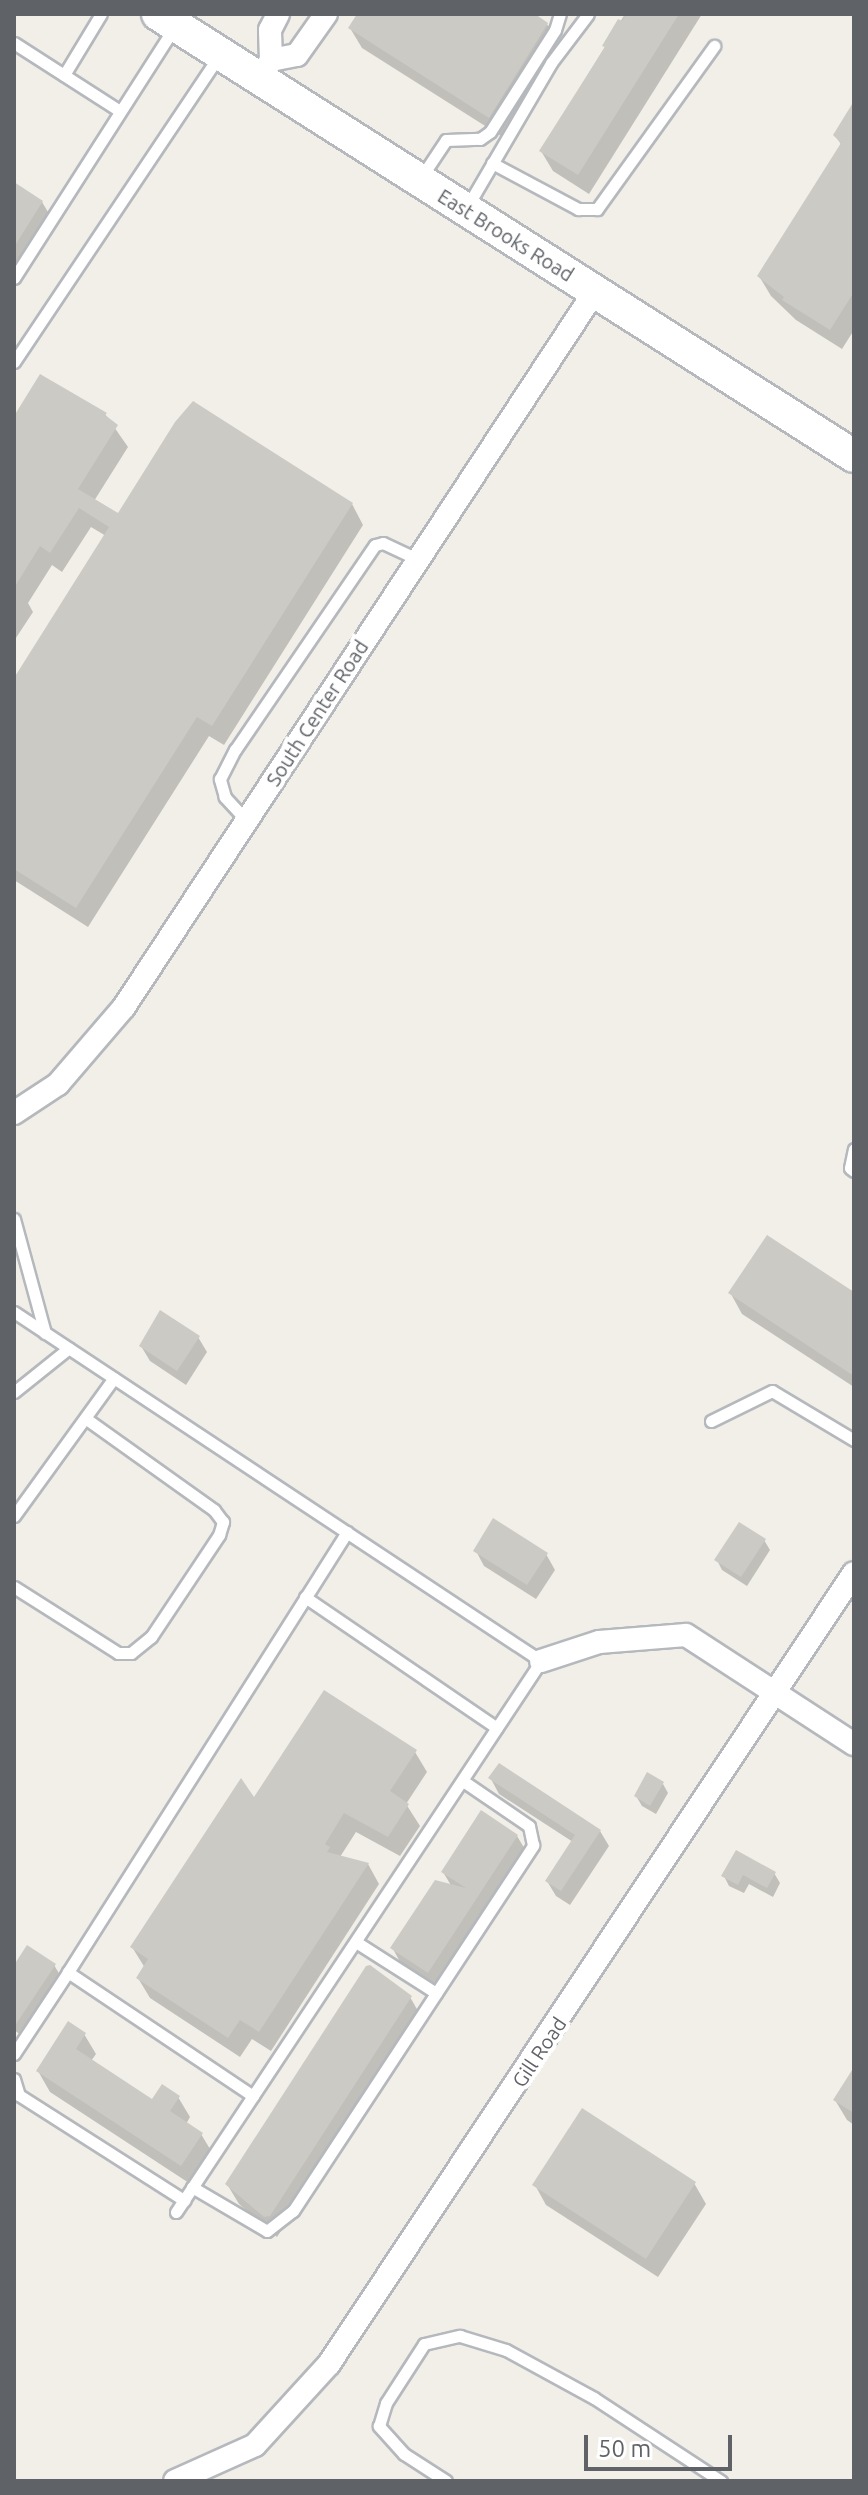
<!DOCTYPE html>
<html>
<head>
<meta charset="utf-8">
<style>
  body { margin:0 }
  #map { position:relative; width:868px; height:2495px; overflow:hidden; background:#f1efe8; font-family:Ubuntu,sans-serif }
  div>[style] { position:absolute }
  [style*='--x'] { left:calc(var(--x)*1px); top:calc(var(--y)*1px); width:calc(var(--w)*1px); rotate:calc(var(--a)*1deg) }
  .shadow>* { inset:0; background:#0003 }
  .building>* { inset:0; background:#cccac5 }
  .roads { filter:drop-shadow(2px 0 #b5b8bc) drop-shadow(-2px 0 #b5b8bc) drop-shadow(0 2px #b5b8bc) drop-shadow(0 -2px #b5b8bc) }
  .service>* { height:11px; margin:-5.5px; padding:0 5.5px; transform-origin:5.5px; border-radius:5.5px; background:#fff }
  .minor>* { height:22px; margin:-11px; padding:0 11px; transform-origin:11px; border-radius:11px; background:#fff }
  .secondary>* { height:32px; margin:-16px; padding:0 16px; transform-origin:16px; border-radius:16px; background:#fff }
  span { translate:-50% -50%; white-space:nowrap; text-align:center; line-height:1.15; -webkit-text-stroke:8px #fff; paint-order:stroke }
  .street-label { font-size:20px; color:#5f6368 }
  .frame { position:absolute; inset:0; border:16px solid #5f6368; pointer-events:none }
  .scale { position:absolute; left:584px; top:2435px; width:148px; height:36px; box-sizing:border-box; border:4px solid #5f6368; border-top:0; padding-left:10px; font-size:24px; line-height:28px; white-space:nowrap; color:#5f6368; -webkit-text-stroke:6px #fff; paint-order:stroke }
</style>
</head>
<body>
<div id="map">
  <div class="shadow">
    <div style="clip-path:polygon(359px 14px,531px 14px,547px 24px,558px 44px,501px 136px,362px 48px,350px 28px)"></div>
    <div style="clip-path:polygon(625px 14px,702px 14px,589px 194px,553px 171px,541px 151px)"></div>
    <div style="clip-path:polygon(854px 104px,854px 330px,842px 349px,796px 320px,771px 296px,759px 276px,842px 146px,835px 135px)"></div>
    <div style="clip-path:polygon(14px 184px,42px 202px,54px 222px,14px 285px)"></div>
    <div style="clip-path:polygon(105px 414px,128px 447px,94px 501px,118px 516px,352px 504px,363px 525px,224px 745px,209px 736px,88px 927px,14px 880px,14px 682px,106px 536px,91px 527px,62px 572px,52px 565px,28px 603px,33px 612px,14px 641px,14px 420px)"></div>
    <div style="clip-path:polygon(731px 1294px,854px 1295px,854px 1387px,742px 1314px)"></div>
    <div style="clip-path:polygon(198px 1337px,207px 1352px,186px 1385px,150px 1361px,141px 1346px)"></div>
    <div style="clip-path:polygon(764px 1540px,770px 1550px,747px 1586px,722px 1570px,717px 1560px)"></div>
    <div style="clip-path:polygon(476px 1551px,546px 1554px,555px 1570px,536px 1599px,484px 1566px)"></div>
    <div style="clip-path:polygon(415px 1752px,427px 1772px,406px 1804px,420px 1826px,400px 1856px,356px 1832px,340px 1857px,368px 1864px,379px 1884px,271px 2051px,252px 2039px,240px 2057px,150px 1998px,138px 1978px,145px 1968px,132px 1947px,255px 1800px)"></div>
    <div style="clip-path:polygon(491px 1779px,600px 1831px,609px 1846px,570px 1905px,556px 1896px,547px 1881px,573px 1842px,499px 1794px)"></div>
    <div style="clip-path:polygon(663px 1784px,668px 1793px,656px 1814px,642px 1806px,636px 1796px)"></div>
    <div style="clip-path:polygon(517px 1836px,529px 1856px,440px 1992px,404px 1969px,393px 1949px,452px 1887px,443px 1872px)"></div>
    <div style="clip-path:polygon(774px 1873px,780px 1883px,773px 1897px,749px 1884px,744px 1893px,729px 1886px,724px 1876px)"></div>
    <div style="clip-path:polygon(54px 1965px,63px 1980px,25px 2038px,14px 2030px,14px 1968px)"></div>
    <div style="clip-path:polygon(410px 1997px,422px 2018px,277px 2237px,239px 2204px,227px 2184px)"></div>
    <div style="clip-path:polygon(84px 2034px,96px 2054px,91px 2061px,153px 2102px,178px 2097px,190px 2117px,186px 2124px,201px 2134px,213px 2154px,192px 2185px,50px 2092px,38px 2071px)"></div>
    <div style="clip-path:polygon(854px 2079px,854px 2125px,847px 2120px,835px 2100px)"></div>
    <div style="clip-path:polygon(694px 2183px,706px 2204px,658px 2277px,546px 2205px,535px 2185px)"></div>
  </div>
  <div class="building">
    <div style="clip-path:polygon(357px 14px,535px 14px,548px 23px,489px 118px,348px 28px)"></div>
    <div style="clip-path:polygon(626px 14px,679px 14px,578px 175px,539px 151px,605px 47px,602px 46px,618px 19px,622px 21px)"></div>
    <div style="clip-path:polygon(854px 101px,854px 292px,830px 330px,782px 300px,784px 297px,757px 276px,841px 143px,833px 135px)"></div>
    <div style="clip-path:polygon(14px 182px,43px 201px,14px 247px)"></div>
    <div style="clip-path:polygon(40px 374px,107px 413px,105px 415px,118px 425px,78px 489px,118px 513px,175px 422px,193px 401px,353px 503px,212px 726px,197px 717px,76px 908px,14px 869px,14px 678px,109px 527px,79px 508px,50px 553px,40px 546px,14px 588px,14px 416px)"></div>
    <div style="clip-path:polygon(767px 1235px,854px 1292px,854px 1376px,728px 1293px)"></div>
    <div style="clip-path:polygon(160px 1310px,200px 1336px,177px 1371px,139px 1346px)"></div>
    <div style="clip-path:polygon(493px 1518px,548px 1553px,527px 1585px,473px 1551px)"></div>
    <div style="clip-path:polygon(739px 1522px,766px 1539px,741px 1577px,714px 1560px)"></div>
    <div style="clip-path:polygon(324px 1690px,417px 1750px,390px 1791px,409px 1804px,388px 1837px,344px 1813px,325px 1844px,330px 1847px,327px 1852px,369px 1863px,259px 2032px,240px 2020px,228px 2038px,136px 1978px,148px 1959px,130px 1947px,241px 1778px,254px 1797px)"></div>
    <div style="clip-path:polygon(499px 1763px,601px 1830px,561px 1891px,545px 1881px,575px 1835px,488px 1778px)"></div>
    <div style="clip-path:polygon(647px 1772px,664px 1782px,650px 1806px,634px 1796px)"></div>
    <div style="clip-path:polygon(481px 1810px,518px 1835px,428px 1973px,390px 1948px,435px 1880px,466px 1888px,441px 1872px)"></div>
    <div style="clip-path:polygon(736px 1850px,776px 1872px,767px 1888px,743px 1875px,738px 1885px,721px 1876px)"></div>
    <div style="clip-path:polygon(27px 1945px,56px 1964px,14px 2027px,14px 1965px)"></div>
    <div style="clip-path:polygon(370px 1965px,412px 1996px,270px 2216px,264px 2217px,225px 2184px,366px 1966px)"></div>
    <div style="clip-path:polygon(68px 2021px,86px 2033px,76px 2049px,152px 2099px,162px 2084px,180px 2096px,170px 2111px,203px 2133px,181px 2166px,36px 2071px)"></div>
    <div style="clip-path:polygon(854px 2067px,854px 2113px,833px 2100px)"></div>
    <div style="clip-path:polygon(582px 2108px,696px 2182px,646px 2259px,532px 2185px)"></div>
  </div>
  <div class="roads">
    <div class="service">
      <div style="--x:14;--y:43;--w:126;--a:32.7"></div>
      <div style="--x:64;--y:75;--w:71;--a:-58.8"></div>
      <div style="--x:492;--y:163;--w:98;--a:28.1"></div>
      <div style="--x:578;--y:209;--w:19;--a:0"></div>
      <div style="--x:597;--y:209;--w:201;--a:-54.3"></div>
      <div style="--x:420;--y:179;--w:47;--a:-56.3"></div>
      <div style="--x:446;--y:140;--w:34;--a:-2"></div>
      <div style="--x:480;--y:139;--w:12;--a:-35"></div>
      <div style="--x:490;--y:132;--w:121;--a:-57.5"></div>
      <div style="--x:555;--y:30;--w:17;--a:-73"></div>
      <div style="--x:467;--y:207;--w:167;--a:-59.7"></div>
      <div style="--x:551;--y:63;--w:61;--a:-52.9"></div>
      <div style="--x:14;--y:278;--w:295;--a:-57.4"></div>
      <div style="--x:14;--y:362;--w:367;--a:-56.2"></div>
      <div style="--x:247;--y:821;--w:33;--a:-133"></div>
      <div style="--x:225;--y:797;--w:19;--a:-106"></div>
      <div style="--x:220;--y:779;--w:33;--a:-63"></div>
      <div style="--x:235;--y:750;--w:248;--a:-55.7"></div>
      <div style="--x:375;--y:545;--w:8;--a:-14"></div>
      <div style="--x:383;--y:543;--w:40;--a:25"></div>
      <div style="--x:854;--y:1149;--w:19;--a:102"></div>
      <div style="--x:850;--y:1168;--w:5;--a:37"></div>
      <div style="--x:14;--y:1219;--w:118;--a:74.8"></div>
      <div style="--x:14;--y:1312;--w:632;--a:33.51"></div>
      <div style="--x:541;--y:1661;--w:661;--a:123.52"></div>
      <div style="--x:14;--y:1392;--w:70;--a:-38.7"></div>
      <div style="--x:711;--y:1421;--w:68;--a:-26.2"></div>
      <div style="--x:772;--y:1391;--w:96;--a:30.9"></div>
      <div style="--x:14;--y:1516;--w:170;--a:-54.1"></div>
      <div style="--x:14;--y:1587;--w:123;--a:32.4"></div>
      <div style="--x:118;--y:1653;--w:13;--a:0"></div>
      <div style="--x:131;--y:1653;--w:26;--a:-39"></div>
      <div style="--x:151;--y:1637;--w:123;--a:-56.3"></div>
      <div style="--x:219;--y:1535;--w:14;--a:-73"></div>
      <div style="--x:223;--y:1522;--w:15;--a:-127"></div>
      <div style="--x:214;--y:1510;--w:158;--a:-144.5"></div>
      <div style="--x:305;--y:1597;--w:232;--a:34.3"></div>
      <div style="--x:356;--y:1942;--w:95;--a:32.5"></div>
      <div style="--x:14;--y:2054;--w:98;--a:-56.6"></div>
      <div style="--x:14;--y:2079;--w:17;--a:73"></div>
      <div style="--x:19;--y:2095;--w:196;--a:32.5"></div>
      <div style="--x:253;--y:2096;--w:223;--a:-146.2"></div>
      <div style="--x:68;--y:1972;--w:521;--a:-57.62"></div>
      <div style="--x:192;--y:2187;--w:87;--a:30.4"></div>
      <div style="--x:267;--y:2231;--w:33;--a:-38"></div>
      <div style="--x:293;--y:2211;--w:438;--a:-56.7"></div>
      <div style="--x:533;--y:1845;--w:19;--a:-102"></div>
      <div style="--x:529;--y:1826;--w:80;--a:-145.7"></div>
      <div style="--x:446;--y:2481;--w:50;--a:-147.3"></div>
      <div style="--x:404;--y:2454;--w:38;--a:-132"></div>
      <div style="--x:379;--y:2426;--w:24;--a:-73"></div>
      <div style="--x:386;--y:2403;--w:70;--a:-57.2"></div>
      <div style="--x:424;--y:2344;--w:37;--a:-13"></div>
      <div style="--x:460;--y:2336;--w:48;--a:16.9"></div>
      <div style="--x:506;--y:2350;--w:100;--a:28.6"></div>
      <div style="--x:594;--y:2398;--w:152;--a:33.2"></div>
    </div>
    <div class="minor">
      <div style="--x:271;--y:60;--w:26;--a:-11"></div>
      <div style="--x:297;--y:55;--w:50;--a:-54.7"></div>
      <div style="--x:264;--y:72;--w:14;--a:-60"></div>
      <div style="--x:271;--y:60;--w:30;--a:-92"></div>
      <div style="--x:270;--y:30;--w:18;--a:-63"></div>
      <div style="--x:14;--y:1113;--w:53;--a:-33.4"></div>
      <div style="--x:58;--y:1084;--w:101;--a:-49.4"></div>
      <div style="--x:124;--y:1007;--w:857;--a:-56.66"></div>
      <div style="--x:541;--y:1661;--w:61;--a:-18.1"></div>
      <div style="--x:599;--y:1642;--w:87;--a:-4.6"></div>
      <div style="--x:686;--y:1635;--w:200;--a:33"></div>
      <div style="--x:175;--y:2481;--w:88;--a:-24.2"></div>
      <div style="--x:255;--y:2445;--w:110;--a:-47.6"></div>
      <div style="--x:329;--y:2364;--w:949;--a:-56.43"></div>
    </div>
    <div class="secondary">
      <div style="--x:158;--y:14;--w:824;--a:32.42"></div>
    </div>
  </div>
  <div class="street-label">
    <span style="left:506px;top:235px;rotate:32deg">East Brooks Road</span>
    <span style="left:317px;top:713px;rotate:-57deg">South Center Road</span>
    <span style="left:539px;top:2052px;rotate:-56deg">Gill Road</span>
  </div>
  <div class="frame"></div>
  <div class="scale">50 m</div>
</div>
</body>
</html>
